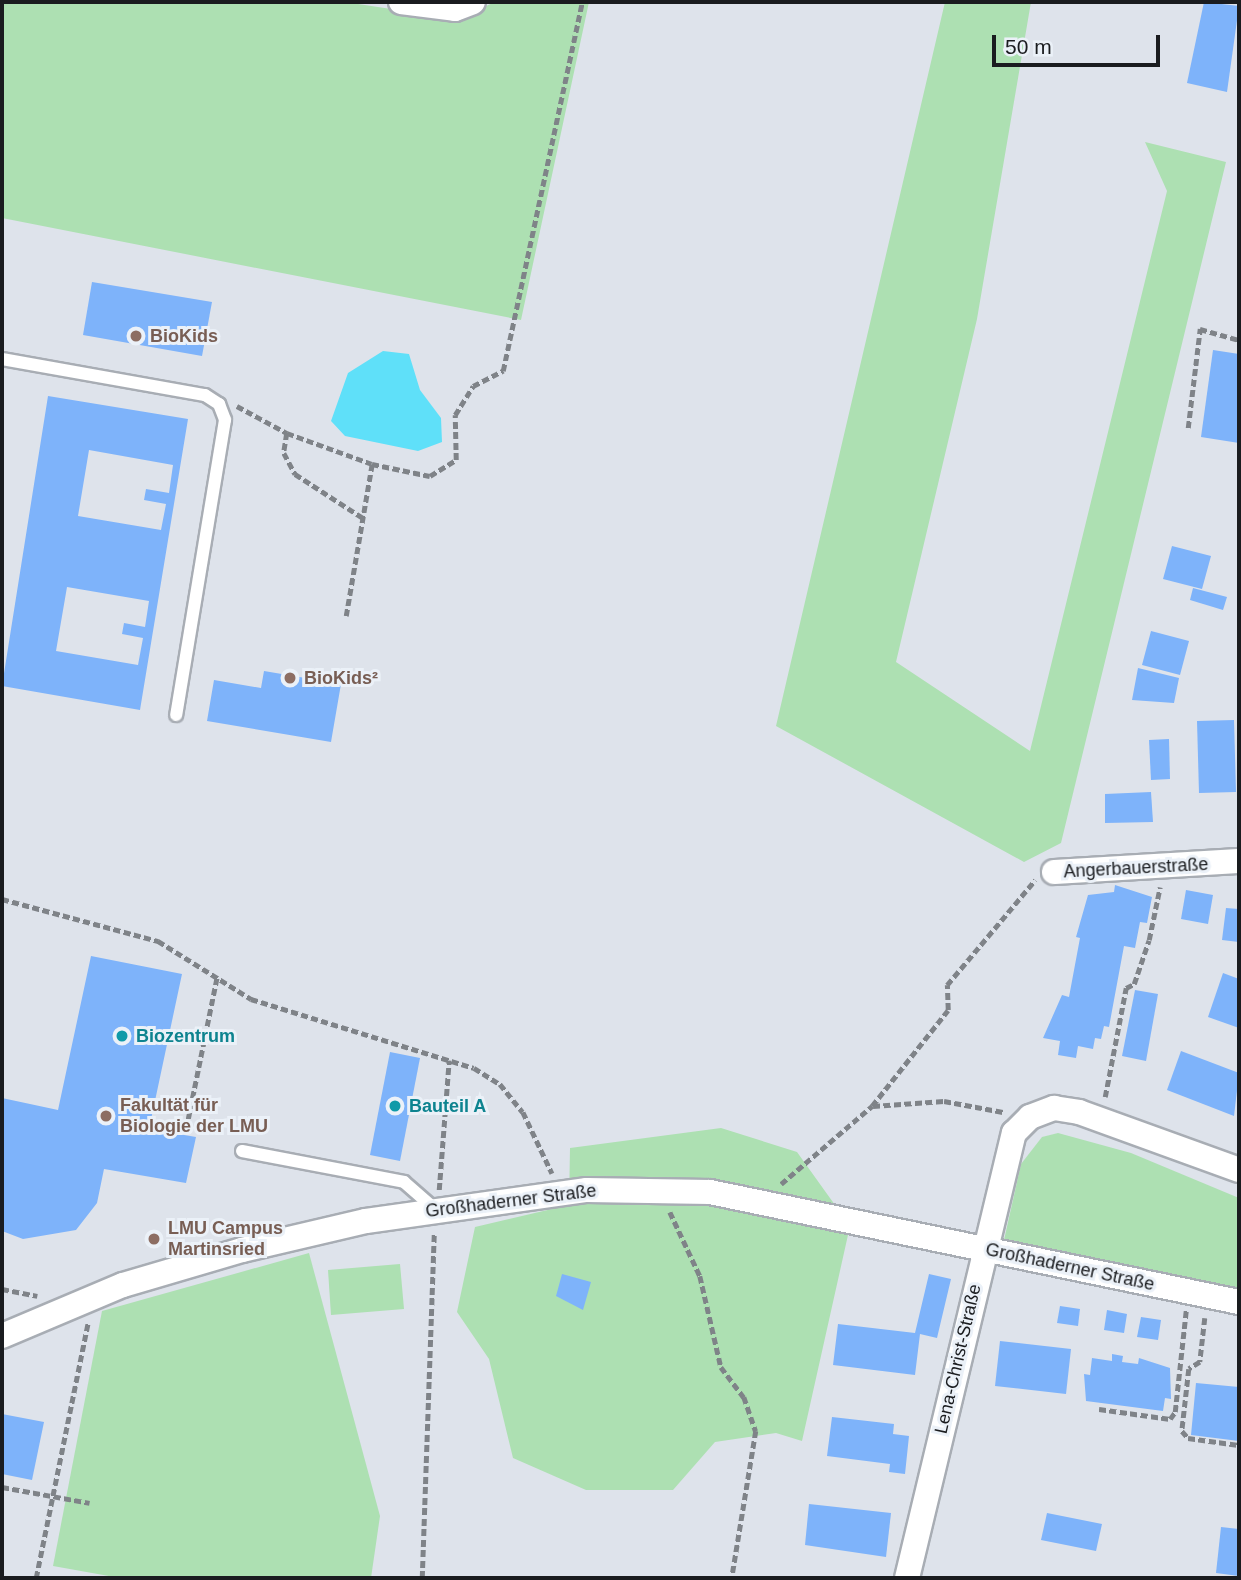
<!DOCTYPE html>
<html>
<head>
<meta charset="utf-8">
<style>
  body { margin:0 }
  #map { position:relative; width:1241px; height:1580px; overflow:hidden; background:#dee3eb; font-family:Helvetica,sans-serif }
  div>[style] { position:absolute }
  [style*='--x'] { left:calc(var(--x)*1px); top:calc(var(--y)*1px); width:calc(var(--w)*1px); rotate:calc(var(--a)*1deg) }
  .green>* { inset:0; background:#ade0b2 }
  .water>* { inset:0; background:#5fe0f9 }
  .building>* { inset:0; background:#7eb3fa }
  .path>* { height:4.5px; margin-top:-2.25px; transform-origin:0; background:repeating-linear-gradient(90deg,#7f8388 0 7px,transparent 0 10.5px) }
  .roads { filter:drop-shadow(2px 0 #a8adb4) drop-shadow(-2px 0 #a8adb4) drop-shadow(0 2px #a8adb4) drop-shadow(0 -2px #a8adb4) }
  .service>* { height:12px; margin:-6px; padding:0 6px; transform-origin:6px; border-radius:6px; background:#fff }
  .minor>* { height:24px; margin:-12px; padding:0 12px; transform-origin:12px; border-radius:12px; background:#fff }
  .dots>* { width:19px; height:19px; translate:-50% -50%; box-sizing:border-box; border:4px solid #ebf1f8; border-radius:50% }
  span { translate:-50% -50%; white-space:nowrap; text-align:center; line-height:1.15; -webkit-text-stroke:6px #ebf1f8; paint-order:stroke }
  .education-label { font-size:18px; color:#785e54; font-weight:700 }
  .left { translate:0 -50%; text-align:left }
  .street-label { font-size:18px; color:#1a1c1f }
  .culture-label { font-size:18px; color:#0d838f; font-weight:700 }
  .frame { position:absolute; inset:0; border:4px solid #1a1c1f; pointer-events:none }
  .scale { position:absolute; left:992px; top:35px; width:168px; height:32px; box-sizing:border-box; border:4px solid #1a1c1f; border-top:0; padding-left:9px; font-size:21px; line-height:24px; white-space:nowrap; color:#1a1c1f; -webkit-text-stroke:5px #ebf1f8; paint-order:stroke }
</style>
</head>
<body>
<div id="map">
  <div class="green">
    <div style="clip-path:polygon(2px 2px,345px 2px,457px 19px,495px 2px,589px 2px,521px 320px,2px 218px)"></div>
    <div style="clip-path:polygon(945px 2px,1031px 2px,977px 319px,896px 662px,1030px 751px,1167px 191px,1145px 142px,1226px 162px,1061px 843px,1024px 862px,776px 726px)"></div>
    <div style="clip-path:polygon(721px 1128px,797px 1152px,850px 1226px,802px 1441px,776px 1433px,715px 1442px,673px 1490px,586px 1490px,513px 1458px,489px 1359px,457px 1312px,475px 1227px,569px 1205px,570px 1148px)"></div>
    <div style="clip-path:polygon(1058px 1133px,1131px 1153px,1239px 1198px,1239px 1292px,1004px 1240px,1021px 1164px,1042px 1137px)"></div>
    <div style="clip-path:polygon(309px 1253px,380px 1516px,371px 1578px,120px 1578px,53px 1566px,102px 1311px)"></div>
    <div style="clip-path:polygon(400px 1264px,404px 1309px,331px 1315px,328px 1270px)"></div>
  </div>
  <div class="water">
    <div style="clip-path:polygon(383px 351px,409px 354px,420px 390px,441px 418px,442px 442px,418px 451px,345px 436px,331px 421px,348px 373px)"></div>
  </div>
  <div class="building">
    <div style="clip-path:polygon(1204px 2px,1239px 6px,1227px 92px,1187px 83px)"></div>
    <div style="clip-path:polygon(92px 282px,212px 302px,202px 356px,83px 335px)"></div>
    <div style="clip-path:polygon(1213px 350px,1239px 354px,1239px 443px,1201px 437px)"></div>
    <div style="clip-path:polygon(evenodd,48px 396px,188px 419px,140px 710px,2px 686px,48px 396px,89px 450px,173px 465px,169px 493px,146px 489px,144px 500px,166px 504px,161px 530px,78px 516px,89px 450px,48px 396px,67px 587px,149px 601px,145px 627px,124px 623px,122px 634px,143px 638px,138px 665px,56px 651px,67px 587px)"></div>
    <div style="clip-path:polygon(1172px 546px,1211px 556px,1202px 589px,1163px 579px)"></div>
    <div style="clip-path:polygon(1193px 588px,1227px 597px,1223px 610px,1190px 600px)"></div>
    <div style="clip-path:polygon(1151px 631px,1189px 641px,1180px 675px,1142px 665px)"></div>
    <div style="clip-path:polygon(1138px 668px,1179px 678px,1174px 703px,1132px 700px)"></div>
    <div style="clip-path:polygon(264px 671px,341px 684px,331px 742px,207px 721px,214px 680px,261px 688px)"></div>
    <div style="clip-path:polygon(1234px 720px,1236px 792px,1199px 793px,1197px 721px)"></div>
    <div style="clip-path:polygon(1169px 739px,1170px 779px,1151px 780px,1149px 740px)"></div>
    <div style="clip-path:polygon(1151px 792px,1153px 822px,1105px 823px,1105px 794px)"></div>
    <div style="clip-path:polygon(1115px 885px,1152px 897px,1147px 923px,1140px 922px,1135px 948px,1124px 946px,1109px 1027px,1104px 1026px,1101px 1039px,1095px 1038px,1093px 1049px,1078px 1046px,1076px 1058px,1058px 1055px,1060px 1041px,1043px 1038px,1062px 995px,1069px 997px,1080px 938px,1076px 937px,1088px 895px,1114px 892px)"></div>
    <div style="clip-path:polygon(1186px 890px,1213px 895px,1208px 924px,1181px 919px)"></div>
    <div style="clip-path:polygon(1226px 908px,1239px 909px,1239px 942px,1222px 940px)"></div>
    <div style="clip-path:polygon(91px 956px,182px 974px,149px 1129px,196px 1137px,186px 1183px,104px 1169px,97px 1203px,76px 1230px,23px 1239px,2px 1231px,2px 1098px,58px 1110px)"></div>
    <div style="clip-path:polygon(1223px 973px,1239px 979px,1239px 1028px,1208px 1017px)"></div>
    <div style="clip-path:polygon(1135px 990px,1158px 994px,1146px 1061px,1122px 1056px)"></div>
    <div style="clip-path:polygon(1181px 1051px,1239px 1073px,1234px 1116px,1167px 1090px)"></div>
    <div style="clip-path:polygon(390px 1052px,420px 1058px,400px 1161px,370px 1155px)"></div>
    <div style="clip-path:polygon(562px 1274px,591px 1282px,583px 1310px,556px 1296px)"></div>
    <div style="clip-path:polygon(929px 1274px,951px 1279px,937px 1338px,920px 1334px,915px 1375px,833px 1365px,838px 1324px,915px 1333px)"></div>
    <div style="clip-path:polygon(1060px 1306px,1080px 1309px,1078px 1326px,1057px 1323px)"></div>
    <div style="clip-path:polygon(1107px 1310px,1127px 1314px,1124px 1333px,1104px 1330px)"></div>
    <div style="clip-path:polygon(1141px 1317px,1161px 1320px,1158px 1340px,1137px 1337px)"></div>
    <div style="clip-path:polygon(1000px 1341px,1071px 1349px,1066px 1394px,995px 1386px)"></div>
    <div style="clip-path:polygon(1112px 1354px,1123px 1356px,1122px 1362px,1138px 1364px,1139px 1358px,1170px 1368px,1171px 1399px,1165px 1398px,1163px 1411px,1086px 1401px,1084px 1374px,1090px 1375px,1092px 1358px,1112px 1361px)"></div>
    <div style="clip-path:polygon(1196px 1383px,1239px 1387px,1239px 1441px,1191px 1435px)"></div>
    <div style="clip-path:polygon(2px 1414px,44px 1422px,32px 1480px,2px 1474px)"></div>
    <div style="clip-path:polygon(832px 1417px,894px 1424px,893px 1434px,909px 1436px,905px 1474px,889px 1472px,890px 1464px,827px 1456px)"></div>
    <div style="clip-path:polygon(809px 1504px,891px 1513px,886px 1557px,805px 1545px)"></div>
    <div style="clip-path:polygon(1047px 1513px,1102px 1524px,1096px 1551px,1041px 1540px)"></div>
    <div style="clip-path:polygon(1221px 1527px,1239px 1529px,1239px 1576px,1216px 1573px)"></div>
  </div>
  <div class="path">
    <div style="--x:237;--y:406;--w:57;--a:28.4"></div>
    <div style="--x:287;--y:433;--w:90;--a:20"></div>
    <div style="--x:372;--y:464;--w:59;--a:11.7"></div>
    <div style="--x:430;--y:476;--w:31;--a:-32"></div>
    <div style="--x:456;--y:460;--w:45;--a:-91.3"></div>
    <div style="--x:455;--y:415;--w:34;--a:-58"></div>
    <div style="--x:473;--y:386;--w:34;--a:-27"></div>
    <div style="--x:503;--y:371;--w:377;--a:-77.9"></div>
    <div style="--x:1188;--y:428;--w:100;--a:-83.1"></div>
    <div style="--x:1200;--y:329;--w:41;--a:15.8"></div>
    <div style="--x:287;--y:433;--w:20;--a:99"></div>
    <div style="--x:284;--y:453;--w:24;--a:62"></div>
    <div style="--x:295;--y:474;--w:81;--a:32.9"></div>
    <div style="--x:346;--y:616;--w:154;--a:-80.3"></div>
    <div style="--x:2;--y:899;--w:162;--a:15.1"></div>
    <div style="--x:158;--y:941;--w:110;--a:31.9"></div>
    <div style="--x:251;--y:999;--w:233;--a:17.2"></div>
    <div style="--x:474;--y:1068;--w:31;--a:32"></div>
    <div style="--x:500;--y:1084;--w:36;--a:51"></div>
    <div style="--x:523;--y:1112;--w:68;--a:64.6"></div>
    <div style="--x:1105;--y:1097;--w:111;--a:-79.1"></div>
    <div style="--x:1126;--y:988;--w:9;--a:-27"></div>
    <div style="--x:1134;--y:984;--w:46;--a:-71.2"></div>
    <div style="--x:1149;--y:940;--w:54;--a:-78.3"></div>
    <div style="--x:873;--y:1106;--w:71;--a:-4"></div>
    <div style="--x:944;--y:1101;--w:60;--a:10.6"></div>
    <div style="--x:186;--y:1129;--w:155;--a:-78.5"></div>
    <div style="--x:781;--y:1184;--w:120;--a:-40.6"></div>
    <div style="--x:872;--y:1106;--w:122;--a:-51.6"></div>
    <div style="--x:948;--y:1010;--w:25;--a:-92"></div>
    <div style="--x:947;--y:985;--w:137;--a:-50"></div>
    <div style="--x:439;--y:1190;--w:130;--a:-85.6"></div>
    <div style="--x:670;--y:1212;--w:71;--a:64.9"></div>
    <div style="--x:700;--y:1276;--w:93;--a:77"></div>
    <div style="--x:721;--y:1367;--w:38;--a:53"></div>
    <div style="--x:744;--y:1397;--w:36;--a:71"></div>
    <div style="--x:756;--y:1431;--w:149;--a:99.3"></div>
    <div style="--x:2;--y:1289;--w:36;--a:11"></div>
    <div style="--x:1205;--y:1318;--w:44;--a:96.5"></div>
    <div style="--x:1200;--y:1362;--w:13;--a:148"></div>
    <div style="--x:1189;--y:1369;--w:62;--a:96.4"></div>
    <div style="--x:1182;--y:1431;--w:9;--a:49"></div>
    <div style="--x:1188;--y:1438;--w:51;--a:7.8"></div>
    <div style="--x:1099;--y:1409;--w:72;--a:8"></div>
    <div style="--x:1170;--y:1419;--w:9;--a:-54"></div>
    <div style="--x:1175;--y:1412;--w:102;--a:-83.8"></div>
    <div style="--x:2;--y:1487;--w:89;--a:10.3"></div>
    <div style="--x:36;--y:1578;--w:260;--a:-78.5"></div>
    <div style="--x:422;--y:1578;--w:345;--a:-88"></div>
  </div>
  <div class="roads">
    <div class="service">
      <div style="--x:2;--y:359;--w:206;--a:10.1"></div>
      <div style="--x:205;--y:395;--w:17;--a:33"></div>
      <div style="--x:219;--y:404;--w:17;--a:69"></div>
      <div style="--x:225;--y:420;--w:299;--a:99.4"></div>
      <div style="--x:242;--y:1151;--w:165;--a:10.8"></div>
      <div style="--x:404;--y:1182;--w:41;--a:41.1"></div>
    </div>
    <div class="minor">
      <div style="--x:401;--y:2;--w:54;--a:7.4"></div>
      <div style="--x:455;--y:9;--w:19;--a:-21"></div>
      <div style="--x:1054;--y:872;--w:185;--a:-3.4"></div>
      <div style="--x:2;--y:1336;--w:131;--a:-22.9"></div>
      <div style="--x:123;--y:1285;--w:124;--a:-16.4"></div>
      <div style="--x:242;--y:1250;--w:127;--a:-13.2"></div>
      <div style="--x:366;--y:1221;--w:223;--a:-8"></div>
      <div style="--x:587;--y:1190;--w:123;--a:0.9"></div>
      <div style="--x:710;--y:1192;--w:540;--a:11.75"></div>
      <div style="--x:907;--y:1578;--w:458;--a:-76.5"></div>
      <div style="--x:1014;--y:1133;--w:23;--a:-45"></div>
      <div style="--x:1030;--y:1117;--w:26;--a:-21"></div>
      <div style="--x:1054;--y:1108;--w:25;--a:9"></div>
      <div style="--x:1079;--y:1112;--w:170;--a:19.9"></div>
    </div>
  </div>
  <div class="dots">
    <div style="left:136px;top:336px;background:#8d6e63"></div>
    <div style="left:290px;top:678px;background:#8d6e63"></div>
    <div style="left:122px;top:1036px;background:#0f9aa8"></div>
    <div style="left:395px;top:1106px;background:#0f9aa8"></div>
    <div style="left:106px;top:1116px;background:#8d6e63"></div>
    <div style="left:154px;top:1239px;background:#8d6e63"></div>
  </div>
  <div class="education-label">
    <span class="left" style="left:150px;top:336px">BioKids</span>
    <span class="left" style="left:304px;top:678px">BioKids²</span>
    <span class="left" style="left:120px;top:1116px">Fakultät für<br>Biologie der LMU</span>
    <span class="left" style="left:168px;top:1239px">LMU Campus<br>Martinsried</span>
  </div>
  <div class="street-label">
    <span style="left:1136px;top:868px;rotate:-3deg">Angerbauerstraße</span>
    <span style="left:511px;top:1201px;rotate:-7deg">Großhaderner Straße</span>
    <span style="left:1070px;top:1267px;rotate:12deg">Großhaderner Straße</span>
    <span style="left:958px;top:1359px;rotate:-77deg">Lena-Christ-Straße</span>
  </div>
  <div class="culture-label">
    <span class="left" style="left:136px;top:1036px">Biozentrum</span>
    <span class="left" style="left:409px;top:1106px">Bauteil A</span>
  </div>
  <div class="frame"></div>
  <div class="scale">50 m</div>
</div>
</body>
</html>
